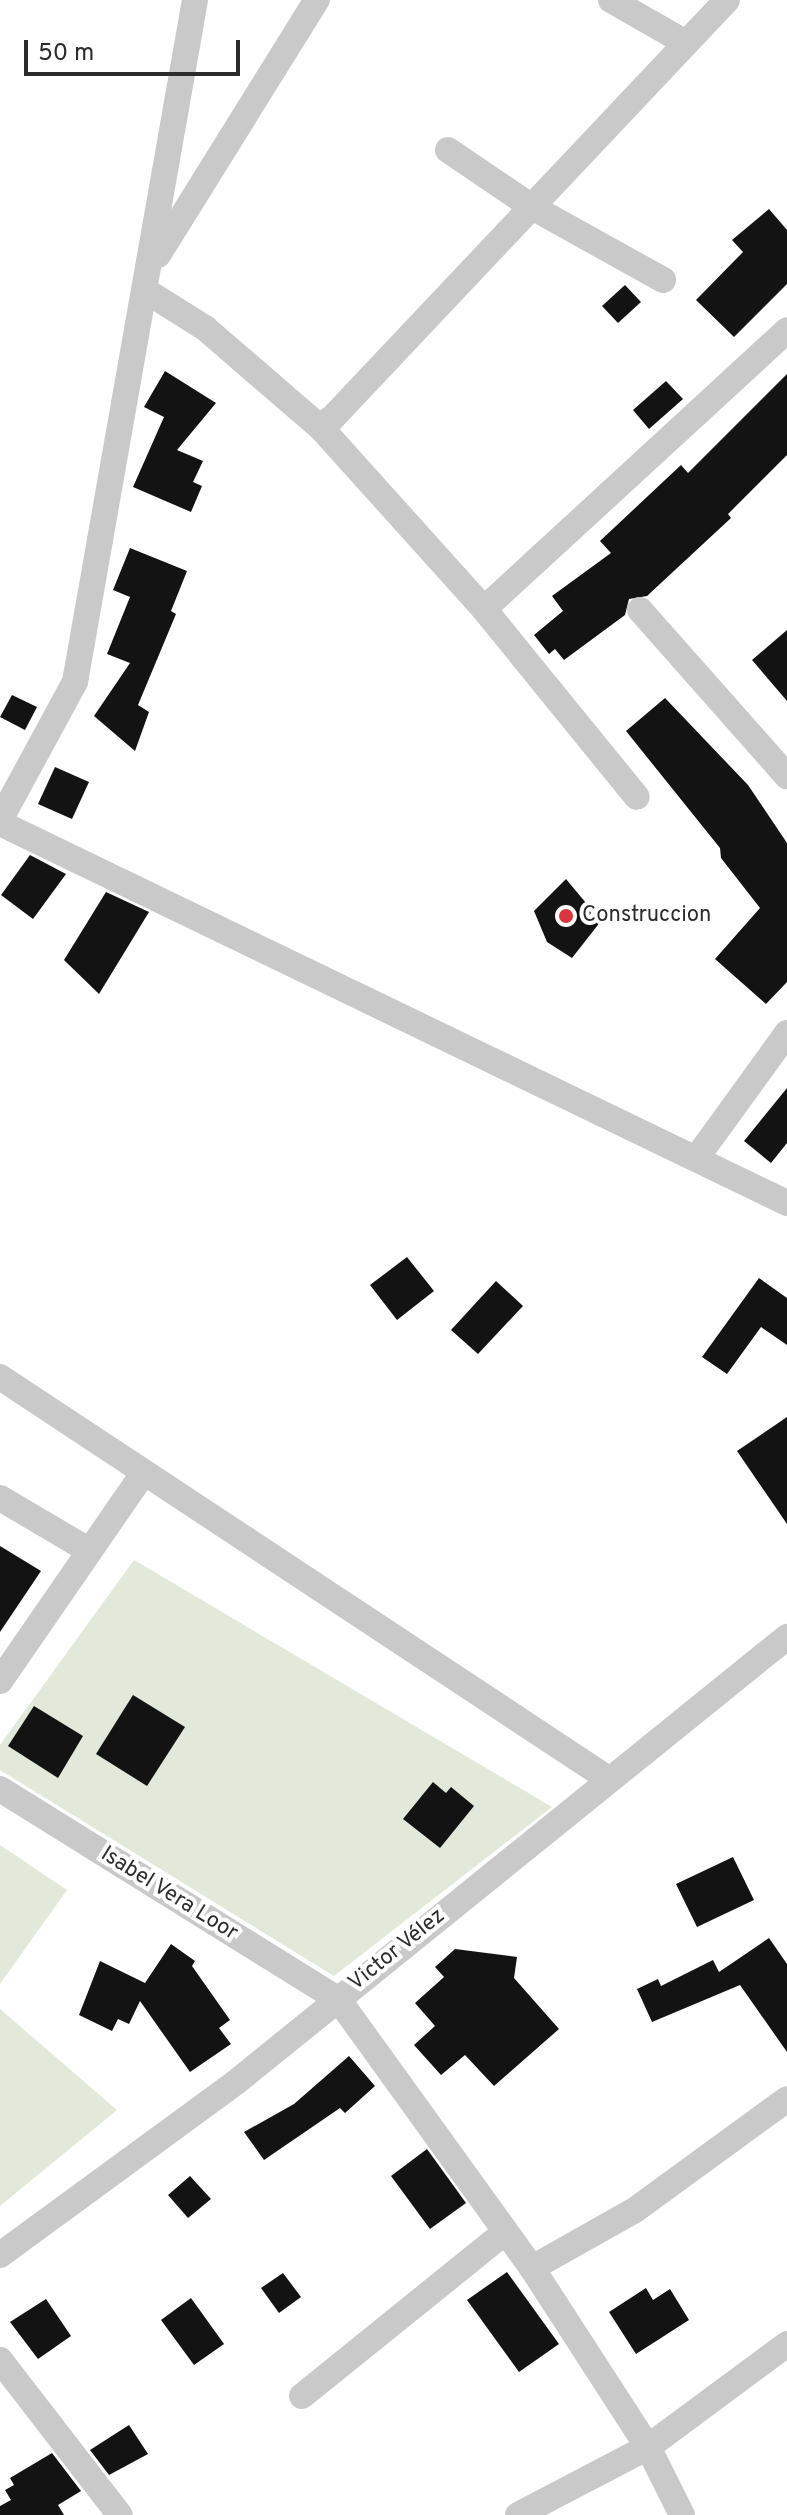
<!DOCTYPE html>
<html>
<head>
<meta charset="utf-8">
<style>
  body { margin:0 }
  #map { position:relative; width:787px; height:2515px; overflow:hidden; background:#fff; font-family:Overpass,sans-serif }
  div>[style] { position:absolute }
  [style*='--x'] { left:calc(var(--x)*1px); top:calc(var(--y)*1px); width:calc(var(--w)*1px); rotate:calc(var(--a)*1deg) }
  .green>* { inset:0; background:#e2e9da }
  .building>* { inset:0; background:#131313 }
  .street>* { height:26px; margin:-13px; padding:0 13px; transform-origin:13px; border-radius:13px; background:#c9c9c9 }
  .dots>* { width:22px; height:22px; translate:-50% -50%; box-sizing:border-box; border:4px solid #fff; border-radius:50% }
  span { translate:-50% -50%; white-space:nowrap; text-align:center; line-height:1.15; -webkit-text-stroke:8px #fff; paint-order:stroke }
  .poi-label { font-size:22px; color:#2c2c2c }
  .left { translate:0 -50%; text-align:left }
  .street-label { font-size:22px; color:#2c2c2c }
  .scale { position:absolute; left:24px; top:40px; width:216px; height:36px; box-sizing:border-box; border:4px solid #2c2c2c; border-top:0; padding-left:10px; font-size:24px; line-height:28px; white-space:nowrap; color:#2c2c2c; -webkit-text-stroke:6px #fff; paint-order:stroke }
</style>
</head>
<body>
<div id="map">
  <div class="green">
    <div style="clip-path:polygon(134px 1560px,552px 1807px,334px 1976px,0 1770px,0 1745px)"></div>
    <div style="clip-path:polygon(0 1845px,67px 1890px,0 1984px)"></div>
    <div style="clip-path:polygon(0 2009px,117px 2110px,0 2206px)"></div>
  </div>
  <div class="building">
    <div style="clip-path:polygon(769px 209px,787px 230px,787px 284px,734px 337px,696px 300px,743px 252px,732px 240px)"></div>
    <div style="clip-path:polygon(625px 285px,641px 302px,618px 323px,602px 306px)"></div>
    <div style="clip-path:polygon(165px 371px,216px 403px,177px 450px,203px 461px,193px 482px,202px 486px,191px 512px,133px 487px,164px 417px,144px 407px)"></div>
    <div style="clip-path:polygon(787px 374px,787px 455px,728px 514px,731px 518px,647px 596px,629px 599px,625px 615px,564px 660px,555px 649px,549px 654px,534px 635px,563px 611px,552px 596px,611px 553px,600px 541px,681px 465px,688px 473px)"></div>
    <div style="clip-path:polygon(666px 381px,683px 399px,649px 429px,633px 410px)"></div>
    <div style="clip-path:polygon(130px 548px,187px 571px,171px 611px,176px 614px,138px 705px,149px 712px,135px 751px,94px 716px,130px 663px,107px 654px,130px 597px,113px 590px)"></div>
    <div style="clip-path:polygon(787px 630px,787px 701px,752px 660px)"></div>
    <div style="clip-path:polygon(12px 695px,37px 707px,25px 730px,0 717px)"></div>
    <div style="clip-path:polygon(665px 698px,748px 785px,787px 843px,787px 982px,766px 1004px,715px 959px,760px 908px,721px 858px,720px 848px,626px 731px)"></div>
    <div style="clip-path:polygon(55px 767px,89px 782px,72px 819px,38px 804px)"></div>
    <div style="clip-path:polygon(30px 855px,66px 874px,33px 919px,1px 895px)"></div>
    <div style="clip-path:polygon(566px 879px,601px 921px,572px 958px,547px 942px,534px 911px)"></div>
    <div style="clip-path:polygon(106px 892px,149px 912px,99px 994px,64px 960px)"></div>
    <div style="clip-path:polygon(787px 1088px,787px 1143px,771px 1163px,744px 1141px)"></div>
    <div style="clip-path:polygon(407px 1257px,434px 1291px,397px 1320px,370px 1285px)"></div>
    <div style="clip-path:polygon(759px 1278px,787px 1298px,787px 1345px,761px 1327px,727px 1374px,702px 1357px)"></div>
    <div style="clip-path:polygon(496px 1281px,523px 1306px,478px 1354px,451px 1330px)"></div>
    <div style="clip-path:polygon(787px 1417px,787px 1524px,737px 1451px)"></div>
    <div style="clip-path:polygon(0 1546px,41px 1571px,0 1632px)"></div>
    <div style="clip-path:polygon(133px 1695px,185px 1727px,147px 1786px,96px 1754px)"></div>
    <div style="clip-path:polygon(34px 1706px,83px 1736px,58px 1778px,8px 1746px)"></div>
    <div style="clip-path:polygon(433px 1782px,446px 1793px,451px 1787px,474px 1806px,440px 1848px,403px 1819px)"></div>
    <div style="clip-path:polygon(733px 1857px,754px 1900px,697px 1927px,676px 1884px)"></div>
    <div style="clip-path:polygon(769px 1938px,787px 1964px,787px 2052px,740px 1985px,652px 2022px,637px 1989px,658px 1979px,661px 1986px,713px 1960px,719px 1972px)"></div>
    <div style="clip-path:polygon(171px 1944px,195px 1961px,192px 1966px,230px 2020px,219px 2028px,231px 2044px,190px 2072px,140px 2001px,129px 2024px,118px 2019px,112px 2031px,79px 2015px,100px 1961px,145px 1983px)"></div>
    <div style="clip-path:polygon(455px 1949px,517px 1957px,514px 1978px,559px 2029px,494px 2086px,465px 2055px,441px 2075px,414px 2045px,435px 2026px,415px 2003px,444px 1977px,435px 1967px)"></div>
    <div style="clip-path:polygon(349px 2056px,375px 2086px,345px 2113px,340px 2108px,264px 2160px,244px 2132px,294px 2104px)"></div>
    <div style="clip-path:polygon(427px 2149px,466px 2203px,430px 2229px,391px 2176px)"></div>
    <div style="clip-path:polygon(190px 2176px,211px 2199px,188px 2218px,168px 2195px)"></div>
    <div style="clip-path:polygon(507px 2272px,559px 2344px,519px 2372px,467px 2300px)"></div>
    <div style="clip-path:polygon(283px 2273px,301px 2297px,279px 2313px,261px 2288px)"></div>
    <div style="clip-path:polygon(646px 2288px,653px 2300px,670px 2289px,689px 2320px,636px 2354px,609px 2312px)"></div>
    <div style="clip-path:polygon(191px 2298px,224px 2344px,194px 2365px,161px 2320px)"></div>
    <div style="clip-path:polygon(46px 2299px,71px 2336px,38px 2359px,10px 2322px)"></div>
    <div style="clip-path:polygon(129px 2425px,148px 2454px,109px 2475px,90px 2450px)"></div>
    <div style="clip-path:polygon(52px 2453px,81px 2491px,58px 2505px,64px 2515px,0 2515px,0 2506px,11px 2500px,5px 2490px,14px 2485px,10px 2478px)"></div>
  </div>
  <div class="street">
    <div style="--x:611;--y:0;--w:86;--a:29.8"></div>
    <div style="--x:448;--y:150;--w:102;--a:34.2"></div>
    <div style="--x:532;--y:207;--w:150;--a:29.1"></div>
    <div style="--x:158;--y:255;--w:301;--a:-58.1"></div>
    <div style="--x:146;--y:291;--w:70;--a:32.1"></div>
    <div style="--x:205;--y:328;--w:155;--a:40.8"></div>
    <div style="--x:322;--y:429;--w:590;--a:-46.65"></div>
    <div style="--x:329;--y:420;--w:11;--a:128"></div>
    <div style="--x:322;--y:429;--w:242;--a:48"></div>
    <div style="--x:484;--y:609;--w:242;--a:50.9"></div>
    <div style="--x:484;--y:609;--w:412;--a:-42.6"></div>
    <div style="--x:640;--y:610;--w:222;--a:48.5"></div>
    <div style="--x:0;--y:820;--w:157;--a:-61.5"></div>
    <div style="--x:75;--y:682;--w:692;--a:-80.02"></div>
    <div style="--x:0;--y:823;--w:874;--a:25.77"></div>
    <div style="--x:698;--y:1156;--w:152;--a:-54.1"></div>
    <div style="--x:0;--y:1377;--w:727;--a:33.45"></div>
    <div style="--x:0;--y:1498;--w:104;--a:30.5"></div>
    <div style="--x:0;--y:1681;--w:252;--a:-55.4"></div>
    <div style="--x:0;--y:1789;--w:398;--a:31.9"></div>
    <div style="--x:338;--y:1999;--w:332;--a:54.2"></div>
    <div style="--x:532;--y:2268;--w:213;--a:57.1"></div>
    <div style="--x:648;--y:2447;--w:76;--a:63.4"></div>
    <div style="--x:0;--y:2255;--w:291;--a:-36.2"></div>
    <div style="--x:235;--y:2083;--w:710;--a:-38.94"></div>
    <div style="--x:532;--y:2268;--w:118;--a:-29.4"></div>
    <div style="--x:635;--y:2210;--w:188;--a:-36.1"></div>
    <div style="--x:0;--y:2360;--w:196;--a:52.3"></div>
    <div style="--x:302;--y:2396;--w:261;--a:-38.9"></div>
    <div style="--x:518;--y:2515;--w:147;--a:-27.6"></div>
    <div style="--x:648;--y:2447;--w:173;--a:-36.5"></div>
  </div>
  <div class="dots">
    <div style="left:566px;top:916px;background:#dc353d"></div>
  </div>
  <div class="poi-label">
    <span class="left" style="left:582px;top:916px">Construccion</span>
  </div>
  <div class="street-label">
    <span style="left:169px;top:1894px;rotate:32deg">Isabel Vera Loor</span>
    <span style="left:397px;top:1950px;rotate:-39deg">Victor Vélez</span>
  </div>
  <div class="scale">50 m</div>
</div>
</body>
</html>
